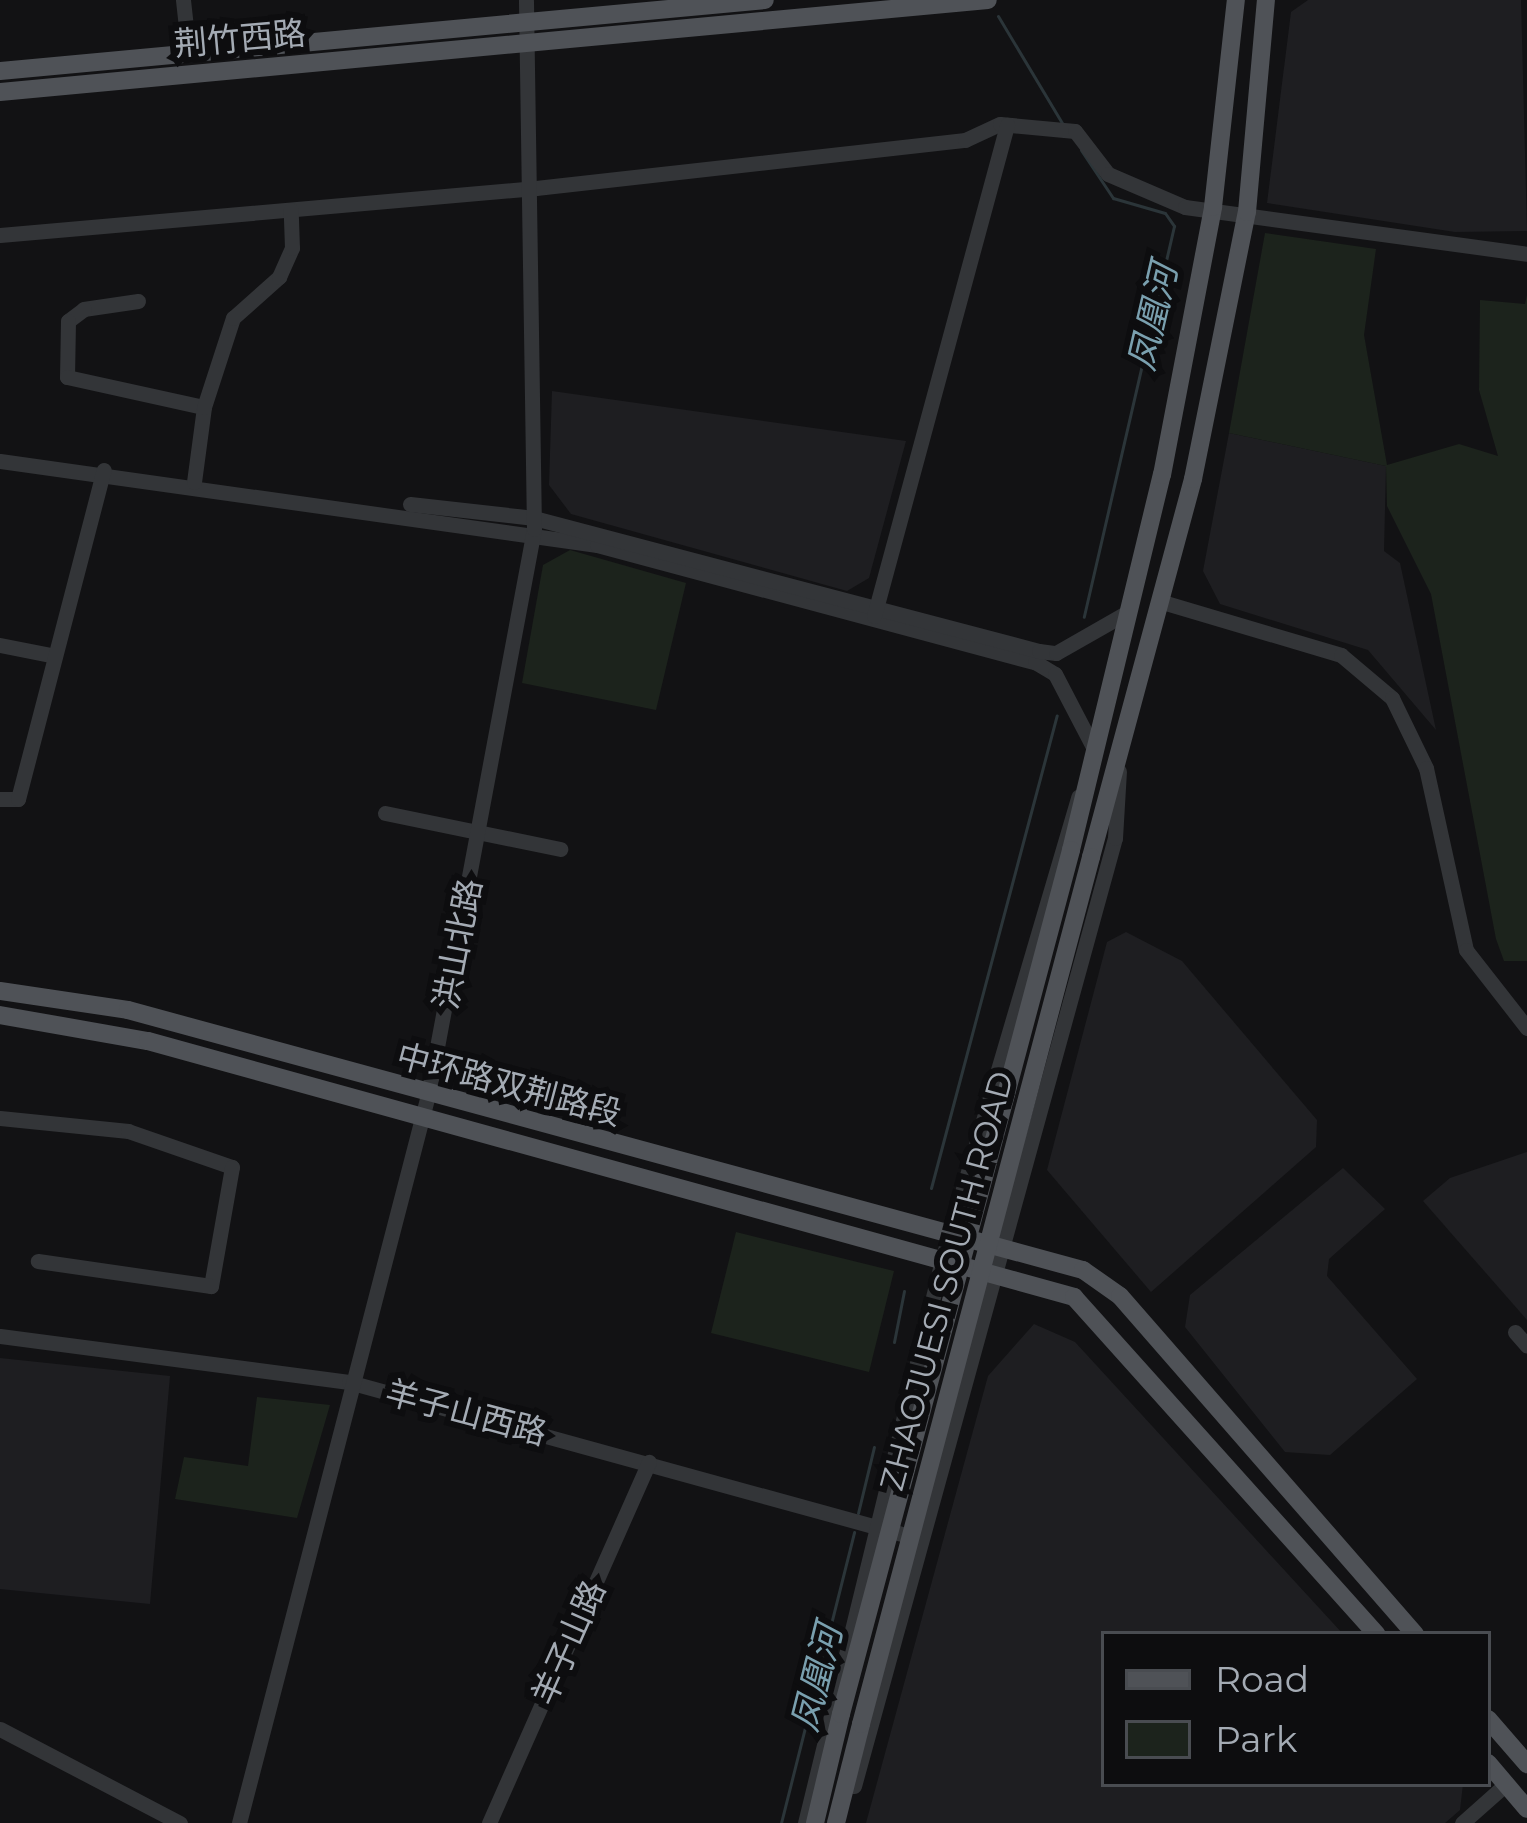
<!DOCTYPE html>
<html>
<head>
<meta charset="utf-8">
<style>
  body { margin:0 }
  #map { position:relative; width:1527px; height:1823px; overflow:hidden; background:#121214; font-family:Montserrat,"Noto Sans SC",sans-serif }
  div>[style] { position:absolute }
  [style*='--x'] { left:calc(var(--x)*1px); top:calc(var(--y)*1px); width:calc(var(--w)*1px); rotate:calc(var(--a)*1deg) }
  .built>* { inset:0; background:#1e1e21 }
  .green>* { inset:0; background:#1c231c }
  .stream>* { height:3px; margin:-1.5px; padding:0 1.5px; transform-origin:1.5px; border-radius:1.5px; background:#2b3539 }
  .minor>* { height:15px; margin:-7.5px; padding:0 7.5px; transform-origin:7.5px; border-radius:7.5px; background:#333538 }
  .major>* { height:18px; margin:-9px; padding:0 9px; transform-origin:9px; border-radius:9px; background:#4f5257 }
  .major-bridge>* { height:18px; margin:-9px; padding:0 9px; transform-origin:9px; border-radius:9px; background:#4f5257 }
  span { translate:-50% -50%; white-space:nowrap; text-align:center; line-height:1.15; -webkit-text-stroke:12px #0d0d0f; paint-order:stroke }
  .street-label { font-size:33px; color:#a4abb4 }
  .water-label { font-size:36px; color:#7aa0af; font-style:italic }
  .legend { position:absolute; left:1101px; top:1631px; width:390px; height:156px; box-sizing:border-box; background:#0d0d0f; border:3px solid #494c51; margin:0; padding:15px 21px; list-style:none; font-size:36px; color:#a4abb4 }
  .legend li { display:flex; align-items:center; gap:24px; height:60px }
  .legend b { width:60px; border:3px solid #494c51 }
</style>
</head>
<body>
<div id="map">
  <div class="built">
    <div style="clip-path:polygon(1308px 0,1521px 0,1527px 231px,1455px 232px,1267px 203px,1291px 12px)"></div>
    <div style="clip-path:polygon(552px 391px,906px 441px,869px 578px,847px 591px,571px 514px,549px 485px)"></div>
    <div style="clip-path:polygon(1229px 433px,1386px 466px,1384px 551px,1400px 563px,1436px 730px,1368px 650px,1220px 604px,1203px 571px)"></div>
    <div style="clip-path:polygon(1126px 932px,1182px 961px,1317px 1120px,1316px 1147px,1151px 1292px,1047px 1170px,1107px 942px)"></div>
    <div style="clip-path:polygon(1527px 1152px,1527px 1320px,1423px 1201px,1450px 1178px)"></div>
    <div style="clip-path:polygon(1343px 1168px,1385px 1209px,1329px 1259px,1327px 1276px,1417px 1379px,1330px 1455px,1285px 1452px,1185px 1327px,1190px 1295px)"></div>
    <div style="clip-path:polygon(1034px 1324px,1075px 1342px,1343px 1634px,1104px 1634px,1104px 1784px,1463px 1784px,1460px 1810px,1445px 1823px,866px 1823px,988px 1376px)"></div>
    <div style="clip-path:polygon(0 1358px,170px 1376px,150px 1604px,0 1589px)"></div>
  </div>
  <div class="green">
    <div style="clip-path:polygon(1265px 233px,1376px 249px,1364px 335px,1387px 465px,1459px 444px,1498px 456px,1479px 390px,1480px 300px,1525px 304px,1527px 295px,1527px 961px,1504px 961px,1496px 939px,1431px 594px,1387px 506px,1386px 466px,1229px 433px)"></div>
    <div style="clip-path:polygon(570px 550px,686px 583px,656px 710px,522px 683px,543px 565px)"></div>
    <div style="clip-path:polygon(736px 1232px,894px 1271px,869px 1372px,711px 1333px)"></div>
    <div style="clip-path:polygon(257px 1397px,330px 1405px,297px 1518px,175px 1499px,184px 1457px,248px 1466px)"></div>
  </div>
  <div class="stream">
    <div style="--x:998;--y:16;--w:125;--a:59.1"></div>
    <div style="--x:1081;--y:150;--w:58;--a:56.3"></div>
    <div style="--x:1113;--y:198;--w:54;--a:16.1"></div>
    <div style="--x:1165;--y:213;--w:16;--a:55"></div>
    <div style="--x:1174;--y:226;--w:401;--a:103"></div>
    <div style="--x:931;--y:1188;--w:489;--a:-75.1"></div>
    <div style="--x:894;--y:1342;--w:52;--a:-78.9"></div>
    <div style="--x:858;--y:1513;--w:68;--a:-76.4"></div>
    <div style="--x:781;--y:1823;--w:300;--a:-75.9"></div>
  </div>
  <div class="minor">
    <div style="--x:183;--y:0;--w:54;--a:83.7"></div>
    <div style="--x:0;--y:235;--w:538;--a:-5.01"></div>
    <div style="--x:536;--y:188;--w:432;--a:-6.4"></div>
    <div style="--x:965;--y:140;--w:38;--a:-25"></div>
    <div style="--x:1000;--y:124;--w:75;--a:5.3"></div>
    <div style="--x:1075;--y:131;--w:54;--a:52.5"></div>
    <div style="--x:1108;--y:174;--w:84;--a:23.2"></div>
    <div style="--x:1185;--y:207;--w:345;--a:7.8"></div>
    <div style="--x:138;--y:301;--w:55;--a:171.6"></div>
    <div style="--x:84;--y:309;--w:20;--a:143"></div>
    <div style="--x:68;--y:321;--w:56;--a:91"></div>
    <div style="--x:67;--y:377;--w:140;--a:12.4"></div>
    <div style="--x:0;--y:461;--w:603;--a:8.01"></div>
    <div style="--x:597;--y:545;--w:453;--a:15"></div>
    <div style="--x:1035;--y:662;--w:23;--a:31"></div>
    <div style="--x:1055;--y:674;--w:85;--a:62.5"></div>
    <div style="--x:194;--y:482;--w:76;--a:-82.4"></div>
    <div style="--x:204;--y:407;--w:94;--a:-72"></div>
    <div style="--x:233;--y:318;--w:62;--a:-41.7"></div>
    <div style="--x:279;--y:277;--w:32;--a:-66"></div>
    <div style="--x:292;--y:248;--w:38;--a:-92"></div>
    <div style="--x:410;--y:504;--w:125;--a:6.4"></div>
    <div style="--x:534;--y:518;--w:522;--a:14.75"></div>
    <div style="--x:1039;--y:651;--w:17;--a:7"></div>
    <div style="--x:1056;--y:653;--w:83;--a:-29.7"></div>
    <div style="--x:1159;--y:601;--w:190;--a:16.5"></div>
    <div style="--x:1341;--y:655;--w:67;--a:40.1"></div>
    <div style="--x:1392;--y:698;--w:78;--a:64.1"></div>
    <div style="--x:1426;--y:768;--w:186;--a:77.6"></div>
    <div style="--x:1466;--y:950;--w:99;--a:52"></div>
    <div style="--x:874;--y:616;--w:509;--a:-74.84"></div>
    <div style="--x:0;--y:645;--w:56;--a:11.3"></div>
    <div style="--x:0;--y:799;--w:18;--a:0"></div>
    <div style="--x:18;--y:799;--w:340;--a:-75.4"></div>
    <div style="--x:385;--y:813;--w:179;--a:11.6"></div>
    <div style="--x:0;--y:1118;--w:129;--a:5.8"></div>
    <div style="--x:128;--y:1131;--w:110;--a:19.1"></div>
    <div style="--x:232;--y:1167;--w:121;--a:100"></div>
    <div style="--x:211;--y:1286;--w:175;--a:-171.8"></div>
    <div style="--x:1515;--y:1332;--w:18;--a:49"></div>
    <div style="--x:0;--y:1336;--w:352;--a:7.5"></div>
    <div style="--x:349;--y:1382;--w:592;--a:15.37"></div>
    <div style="--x:0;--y:1729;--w:203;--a:27.6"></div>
    <div style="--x:854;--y:1786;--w:983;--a:-74.61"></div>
    <div style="--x:1115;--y:838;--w:67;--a:-86.6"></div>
    <div style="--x:239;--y:1823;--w:752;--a:-75.45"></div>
    <div style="--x:428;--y:1095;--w:576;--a:-79.39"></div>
    <div style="--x:534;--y:529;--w:529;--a:-90.87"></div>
    <div style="--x:489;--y:1823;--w:395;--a:-66.1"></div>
    <div style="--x:805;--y:1823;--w:579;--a:-76.32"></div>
    <div style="--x:942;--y:1260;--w:483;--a:-73.6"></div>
    <div style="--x:1462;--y:1823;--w:59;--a:-41.6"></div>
  </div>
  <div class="major">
    <div style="--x:0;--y:71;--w:768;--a:-5.3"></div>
    <div style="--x:0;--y:92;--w:992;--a:-5.32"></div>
    <div style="--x:1071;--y:850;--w:386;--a:-76.4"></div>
    <div style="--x:1162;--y:475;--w:273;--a:-79.2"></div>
    <div style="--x:1213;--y:207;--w:208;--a:-83.7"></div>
    <div style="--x:1091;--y:857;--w:392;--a:-74.9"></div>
    <div style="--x:1193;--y:479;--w:272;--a:-78.6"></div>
    <div style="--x:1247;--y:212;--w:213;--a:-84.9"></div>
    <div style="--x:0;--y:991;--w:129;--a:8.4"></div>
    <div style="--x:128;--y:1010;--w:990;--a:15.23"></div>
    <div style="--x:1083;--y:1270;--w:45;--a:35.1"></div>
    <div style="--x:1120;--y:1296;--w:449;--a:48.9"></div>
    <div style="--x:0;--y:1015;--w:150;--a:10"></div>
    <div style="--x:148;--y:1041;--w:961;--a:15.45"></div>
    <div style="--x:1074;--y:1297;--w:453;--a:48.1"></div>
    <div style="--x:1488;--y:1719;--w:60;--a:49.1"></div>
    <div style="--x:1488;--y:1763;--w:60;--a:49.7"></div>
    <div style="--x:815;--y:1823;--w:112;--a:-76.6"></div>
    <div style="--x:836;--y:1823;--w:102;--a:-75.8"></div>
  </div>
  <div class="major-bridge">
    <div style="--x:841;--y:1714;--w:894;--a:-75.09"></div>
    <div style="--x:861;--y:1724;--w:897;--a:-75.14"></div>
  </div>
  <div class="street-label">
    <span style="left:240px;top:39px;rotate:-5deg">荆竹西路</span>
    <span style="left:458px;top:944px;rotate:-79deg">洪山北路</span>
    <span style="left:509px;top:1085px;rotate:15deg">中环路双荆路段</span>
    <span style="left:947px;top:1281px;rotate:-75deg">ZHAOJUESI SOUTH ROAD</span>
    <span style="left:466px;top:1413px;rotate:15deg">羊子山西路</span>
    <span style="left:569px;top:1643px;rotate:-66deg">羊子山路</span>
  </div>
  <div class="water-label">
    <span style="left:1153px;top:317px;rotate:-77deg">凤凰河</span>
    <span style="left:817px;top:1678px;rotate:-76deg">凤凰河</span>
  </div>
  <ul class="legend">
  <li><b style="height:15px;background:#4f5257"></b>Road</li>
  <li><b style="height:33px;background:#1c231c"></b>Park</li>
  </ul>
</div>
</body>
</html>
